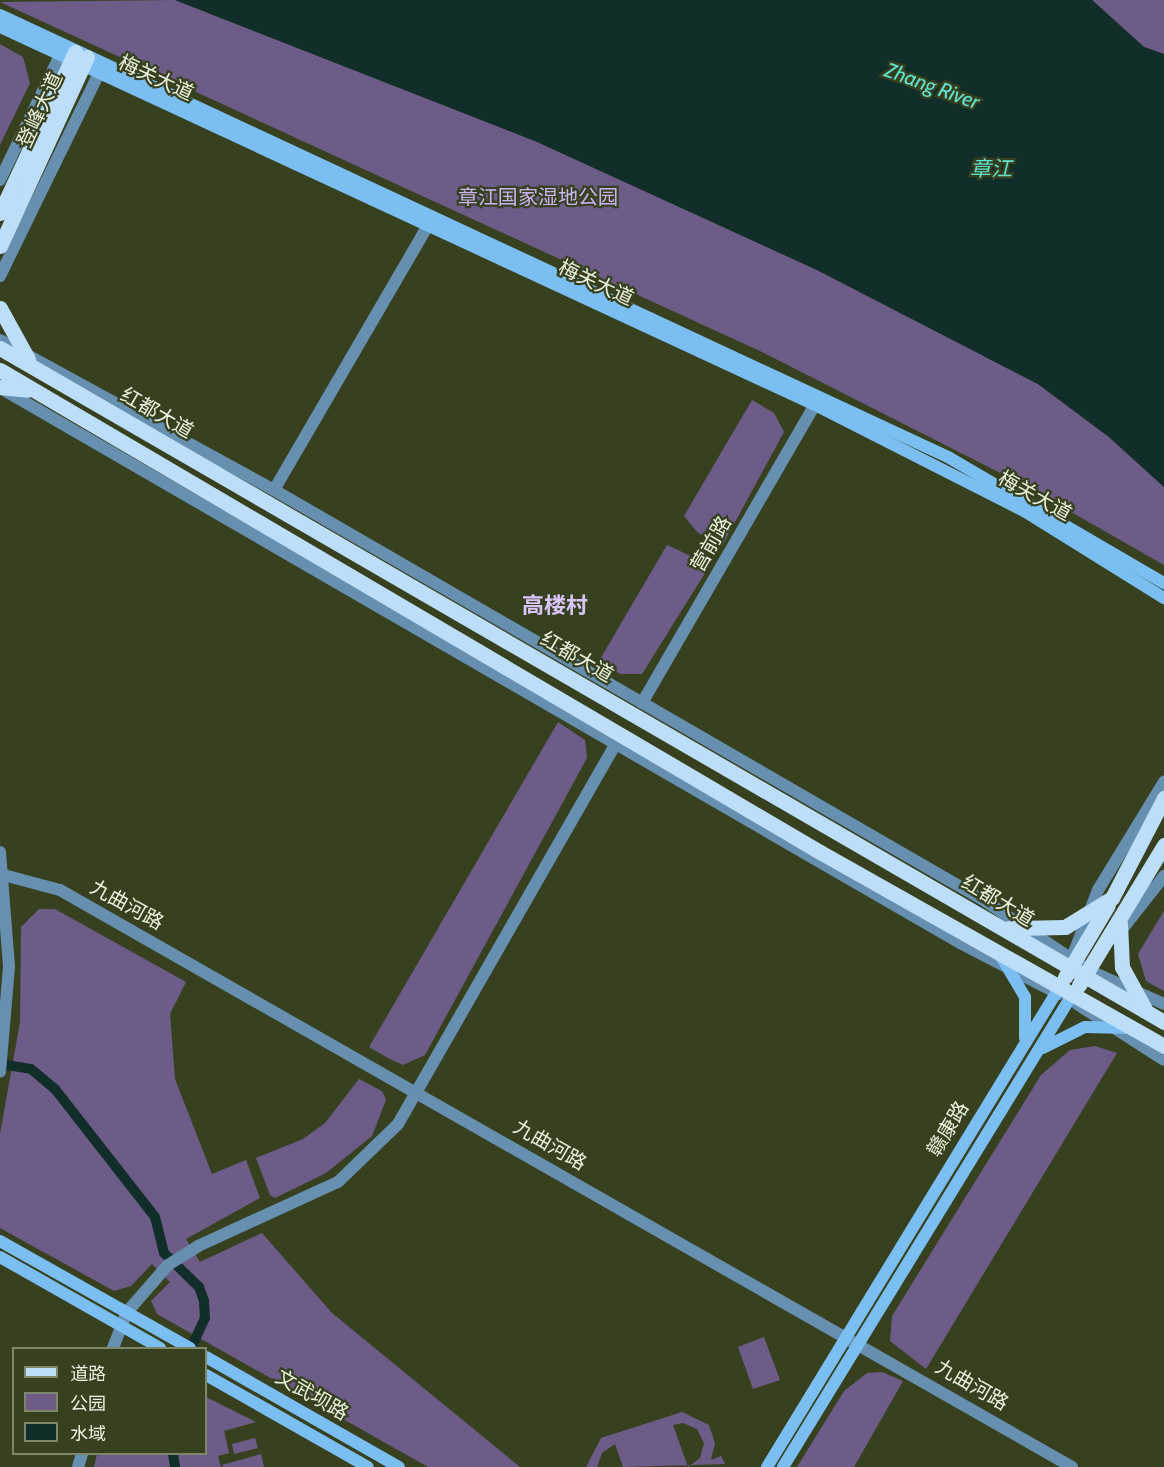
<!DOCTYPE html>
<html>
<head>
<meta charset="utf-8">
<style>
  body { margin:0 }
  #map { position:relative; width:1164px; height:1467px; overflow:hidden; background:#374120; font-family:Cabin,"Noto Sans SC",sans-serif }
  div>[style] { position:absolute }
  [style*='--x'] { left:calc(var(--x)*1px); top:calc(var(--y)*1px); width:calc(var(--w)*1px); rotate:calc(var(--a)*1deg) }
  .green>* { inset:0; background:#6e5c88 }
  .water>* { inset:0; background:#122e2a }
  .canal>* { height:10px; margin:-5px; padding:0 5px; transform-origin:5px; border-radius:5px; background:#122e2a }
  .tertiary>* { height:12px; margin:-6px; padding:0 6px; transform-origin:6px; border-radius:6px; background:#6790b0 }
  .secondary>* { height:12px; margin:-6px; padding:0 6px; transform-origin:6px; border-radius:6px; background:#7bbff2 }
  .primary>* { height:15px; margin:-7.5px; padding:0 7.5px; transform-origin:7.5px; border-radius:7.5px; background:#bddef8 }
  span { translate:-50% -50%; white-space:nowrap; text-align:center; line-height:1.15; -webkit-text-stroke:4.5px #374120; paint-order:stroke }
  .street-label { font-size:20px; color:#e9f0dd }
  .park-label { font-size:20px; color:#cdb3f4 }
  .water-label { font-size:21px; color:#60e3d1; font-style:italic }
  .quarter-label { font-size:22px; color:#dbc5fd; font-weight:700 }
  .legend { position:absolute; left:12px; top:1347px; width:195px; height:108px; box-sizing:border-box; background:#374120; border:2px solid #7e876c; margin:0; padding:8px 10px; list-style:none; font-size:18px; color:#e9f0dd }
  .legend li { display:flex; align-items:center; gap:12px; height:30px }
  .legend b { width:30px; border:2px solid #7e876c }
</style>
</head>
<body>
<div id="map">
  <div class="green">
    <div style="clip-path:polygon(175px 0,535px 141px,817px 270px,1038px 384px,1109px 437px,1164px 487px,1164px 565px,1022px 484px,762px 352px,0 2px)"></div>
    <div style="clip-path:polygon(1092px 0,1164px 0,1164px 54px,1144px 47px)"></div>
    <div style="clip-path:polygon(0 44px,23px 57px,30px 83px,0 145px)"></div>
    <div style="clip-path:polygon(752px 400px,774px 413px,784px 432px,722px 546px,698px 533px,684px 516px)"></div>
    <div style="clip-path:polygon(667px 545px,710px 565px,642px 674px,620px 674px,599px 661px)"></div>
    <div style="clip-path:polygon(558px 722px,585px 740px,587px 758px,425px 1055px,403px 1065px,388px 1058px,369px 1047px)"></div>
    <div style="clip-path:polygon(39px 909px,55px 909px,186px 982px,170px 1014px,175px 1079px,212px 1174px,246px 1160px,260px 1198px,186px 1239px,200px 1262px,262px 1233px,332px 1313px,520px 1467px,428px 1467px,157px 1314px,151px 1301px,170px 1282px,152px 1264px,131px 1286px,114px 1291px,0 1228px,0 1134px,20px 1022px,21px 927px)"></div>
    <div style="clip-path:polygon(1164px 911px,1164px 991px,1146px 981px,1138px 954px)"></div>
    <div style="clip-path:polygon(1095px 1046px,1117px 1053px,926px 1369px,890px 1341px,892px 1316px,1041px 1075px,1070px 1050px)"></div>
    <div style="clip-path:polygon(359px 1079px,382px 1091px,386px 1100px,372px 1136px,326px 1173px,275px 1198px,270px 1195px,256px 1158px,303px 1139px,325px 1123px)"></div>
    <div style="clip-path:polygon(764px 1337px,780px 1380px,753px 1389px,738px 1347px)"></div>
    <div style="clip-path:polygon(882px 1372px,903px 1381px,854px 1467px,797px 1467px,844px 1391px,867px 1373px)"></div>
    <div style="clip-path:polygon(206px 1397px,256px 1422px,224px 1431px,229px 1453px,218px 1456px,221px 1467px,94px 1467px,97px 1454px,206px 1454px)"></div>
    <div style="clip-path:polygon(evenodd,682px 1412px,709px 1425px,715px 1443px,711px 1460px,721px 1456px,725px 1464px,623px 1467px,615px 1444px,602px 1453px,597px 1467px,586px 1467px,601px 1438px,682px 1412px,683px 1423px,697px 1429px,704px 1443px,700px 1458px,688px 1467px,673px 1425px,683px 1423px)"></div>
    <div style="clip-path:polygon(255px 1438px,258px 1448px,234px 1454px,232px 1444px)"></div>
    <div style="clip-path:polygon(261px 1454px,264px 1467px,223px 1467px,222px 1465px)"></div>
  </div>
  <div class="water">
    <div style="clip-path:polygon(175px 0,1092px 0,1144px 47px,1164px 54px,1164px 487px,1109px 437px,1038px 384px,817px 270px,535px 141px)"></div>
  </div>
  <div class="canal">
    <div style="--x:0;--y:1064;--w:31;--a:9"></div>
    <div style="--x:31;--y:1069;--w:31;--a:40"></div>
    <div style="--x:55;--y:1089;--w:162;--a:52"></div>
    <div style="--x:155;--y:1217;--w:37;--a:76"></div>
    <div style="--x:164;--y:1253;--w:49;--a:44.2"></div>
    <div style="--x:199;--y:1287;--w:15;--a:70"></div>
    <div style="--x:204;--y:1301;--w:17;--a:87"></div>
    <div style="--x:205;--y:1318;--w:33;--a:115"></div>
    <div style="--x:173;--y:1454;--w:13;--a:81"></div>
  </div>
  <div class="tertiary">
    <div style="--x:0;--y:180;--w:148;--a:-64.3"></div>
    <div style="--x:0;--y:276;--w:235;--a:-64"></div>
    <div style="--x:0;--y:340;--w:312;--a:28.7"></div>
    <div style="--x:274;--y:490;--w:821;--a:30.03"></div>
    <div style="--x:985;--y:901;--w:124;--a:33.8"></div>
    <div style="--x:1088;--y:970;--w:83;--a:24.1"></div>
    <div style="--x:2;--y:389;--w:1107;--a:30.04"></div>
    <div style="--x:960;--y:943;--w:111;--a:27.3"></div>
    <div style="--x:274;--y:490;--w:316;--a:-59.8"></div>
    <div style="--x:642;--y:703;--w:345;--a:-59.9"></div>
    <div style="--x:0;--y:852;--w:115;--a:85.5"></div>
    <div style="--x:9;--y:967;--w:105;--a:94.9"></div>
    <div style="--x:0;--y:874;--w:62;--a:14.9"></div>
    <div style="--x:60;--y:890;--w:1165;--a:29.69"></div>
    <div style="--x:1116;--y:937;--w:78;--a:-51.8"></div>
    <div style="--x:1073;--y:955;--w:70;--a:-69"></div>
    <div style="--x:1098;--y:890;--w:127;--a:-58.6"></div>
    <div style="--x:1077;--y:1004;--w:103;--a:32.8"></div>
    <div style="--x:113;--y:1348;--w:39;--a:-69"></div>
    <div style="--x:127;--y:1312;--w:62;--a:-48.9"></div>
    <div style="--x:168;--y:1265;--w:36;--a:-32"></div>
    <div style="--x:198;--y:1246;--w:154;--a:-24.6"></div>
    <div style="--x:338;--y:1182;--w:83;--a:-44"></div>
    <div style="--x:398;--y:1124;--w:440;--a:-60.2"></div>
    <div style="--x:78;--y:1467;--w:14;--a:-73"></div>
  </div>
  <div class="secondary">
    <div style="--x:0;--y:15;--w:1046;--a:25"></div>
    <div style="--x:948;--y:457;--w:250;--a:30.3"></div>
    <div style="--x:0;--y:27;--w:898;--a:24.88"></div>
    <div style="--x:815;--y:405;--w:234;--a:26.9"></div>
    <div style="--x:1024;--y:511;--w:165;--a:31.9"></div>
    <div style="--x:1002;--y:958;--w:45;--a:59.5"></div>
    <div style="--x:1025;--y:997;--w:41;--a:90"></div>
    <div style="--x:1043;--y:1048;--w:47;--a:-26.6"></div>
    <div style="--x:1085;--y:1027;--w:42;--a:1.4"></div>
    <div style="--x:0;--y:1241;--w:218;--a:29.4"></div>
    <div style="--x:0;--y:1257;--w:184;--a:29.6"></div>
    <div style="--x:206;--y:1357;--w:222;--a:29.7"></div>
    <div style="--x:206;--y:1375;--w:186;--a:29.6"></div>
    <div style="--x:767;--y:1467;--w:561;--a:-58.63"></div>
    <div style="--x:783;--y:1467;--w:553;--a:-58.52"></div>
  </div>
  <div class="primary">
    <div style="--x:0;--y:213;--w:178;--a:-65"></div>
    <div style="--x:0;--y:246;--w:208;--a:-65.3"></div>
    <div style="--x:0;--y:308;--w:58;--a:61.2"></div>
    <div style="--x:0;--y:348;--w:1345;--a:30.07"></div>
    <div style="--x:0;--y:370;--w:951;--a:30.45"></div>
    <div style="--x:820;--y:852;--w:395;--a:29.4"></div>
    <div style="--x:0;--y:387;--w:27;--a:6"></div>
    <div style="--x:1120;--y:923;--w:44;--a:87.4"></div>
    <div style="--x:1122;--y:967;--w:48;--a:61.3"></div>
    <div style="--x:1009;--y:928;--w:56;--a:-1"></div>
    <div style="--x:1065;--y:927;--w:55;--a:-31.7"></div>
    <div style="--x:1112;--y:898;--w:113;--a:-62.5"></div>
    <div style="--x:1065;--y:977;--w:84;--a:-59.2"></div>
    <div style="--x:1079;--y:985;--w:164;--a:-58.7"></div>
  </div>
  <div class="street-label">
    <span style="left:156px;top:78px;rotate:25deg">梅关大道</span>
    <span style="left:40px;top:110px;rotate:-65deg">登峰大道</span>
    <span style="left:596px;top:283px;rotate:25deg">梅关大道</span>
    <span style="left:157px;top:413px;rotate:30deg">红都大道</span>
    <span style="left:1035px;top:496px;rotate:29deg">梅关大道</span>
    <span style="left:711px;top:544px;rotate:-60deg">营前路</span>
    <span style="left:577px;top:657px;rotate:30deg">红都大道</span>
    <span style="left:998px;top:901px;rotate:31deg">红都大道</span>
    <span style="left:127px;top:905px;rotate:29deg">九曲河路</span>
    <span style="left:948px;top:1129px;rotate:-59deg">赣康路</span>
    <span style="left:550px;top:1145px;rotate:30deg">九曲河路</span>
    <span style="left:972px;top:1385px;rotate:30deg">九曲河路</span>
    <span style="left:312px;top:1395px;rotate:30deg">文武坝路</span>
  </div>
  <div class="park-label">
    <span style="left:538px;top:197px">章江国家湿地公园</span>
  </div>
  <div class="water-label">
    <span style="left:932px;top:86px;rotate:20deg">Zhang River</span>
    <span style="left:991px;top:169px">章江</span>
  </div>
  <div class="quarter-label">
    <span style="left:555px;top:606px">高楼村</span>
  </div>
  <ul class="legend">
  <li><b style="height:8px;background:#bddef8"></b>道路</li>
  <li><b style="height:16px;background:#6e5c88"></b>公园</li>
  <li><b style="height:16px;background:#122e2a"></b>水域</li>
  </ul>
</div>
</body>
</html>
